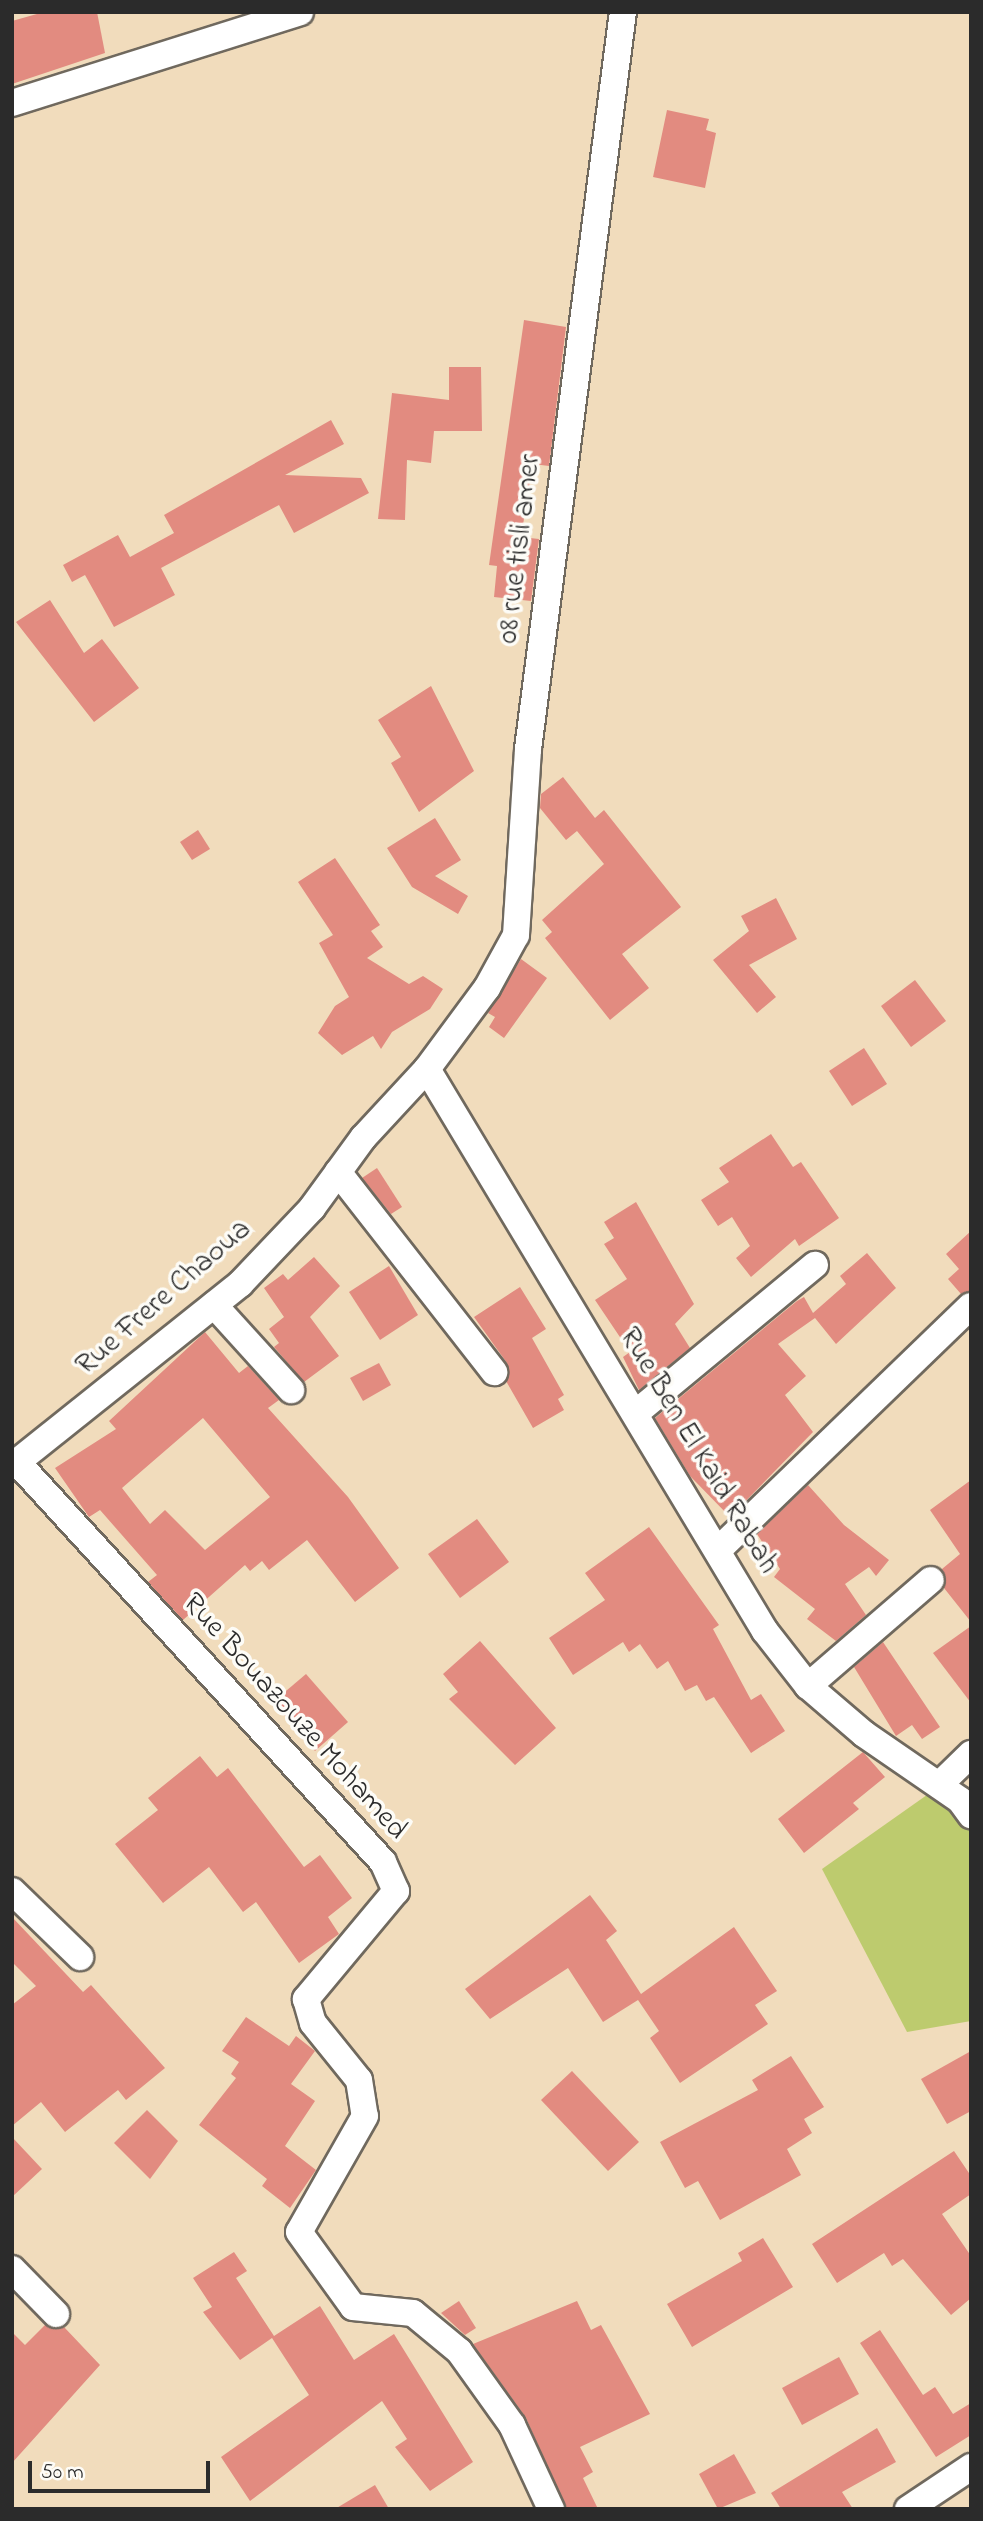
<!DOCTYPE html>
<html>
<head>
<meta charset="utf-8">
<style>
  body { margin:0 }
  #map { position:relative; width:983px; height:2521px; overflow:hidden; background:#f1dcbc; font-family:"Indie Flower",sans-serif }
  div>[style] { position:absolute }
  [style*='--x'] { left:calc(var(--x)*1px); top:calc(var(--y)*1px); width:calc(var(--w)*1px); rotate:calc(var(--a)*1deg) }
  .green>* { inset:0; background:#bdcb6e }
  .building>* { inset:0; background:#e28b80 }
  .roads { filter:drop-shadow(2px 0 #70695e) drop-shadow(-2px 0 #70695e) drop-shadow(0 2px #70695e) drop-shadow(0 -2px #70695e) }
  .street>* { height:26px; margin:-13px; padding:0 13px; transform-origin:13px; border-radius:13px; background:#fff }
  span { translate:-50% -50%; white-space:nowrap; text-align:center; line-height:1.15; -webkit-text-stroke:7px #fdfcf7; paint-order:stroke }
  .street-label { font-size:30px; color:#2b2b2b }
  .frame { position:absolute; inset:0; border:14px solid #2b2b2b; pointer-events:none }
  .scale { position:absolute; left:28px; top:2461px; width:182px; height:32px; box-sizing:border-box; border:4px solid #2b2b2b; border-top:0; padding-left:9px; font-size:21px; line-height:24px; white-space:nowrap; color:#2b2b2b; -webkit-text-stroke:5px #fdfcf7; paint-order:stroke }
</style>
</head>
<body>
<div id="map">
  <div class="green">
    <div style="clip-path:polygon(934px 1790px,971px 1824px,971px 2021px,907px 2032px,822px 1869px)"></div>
  </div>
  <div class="building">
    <div style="clip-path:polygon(44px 12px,97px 12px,105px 53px,12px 84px,12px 21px)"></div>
    <div style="clip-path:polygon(667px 110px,709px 119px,706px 130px,716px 133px,705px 188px,653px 177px)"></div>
    <div style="clip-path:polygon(524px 320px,566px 327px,549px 466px,533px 464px,521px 537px,539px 539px,531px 601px,494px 597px,497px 566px,489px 565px)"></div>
    <div style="clip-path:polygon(449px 367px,481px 367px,482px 431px,434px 431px,431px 463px,407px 460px,405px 520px,378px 519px,392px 393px,449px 400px)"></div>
    <div style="clip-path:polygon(331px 420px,344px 444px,285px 475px,361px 478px,369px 493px,294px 533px,279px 505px,161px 568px,175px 595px,114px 627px,85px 575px,72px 582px,63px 565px,118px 535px,130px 557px,174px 533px,164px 515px)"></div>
    <div style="clip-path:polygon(50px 600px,84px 653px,102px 639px,139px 688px,94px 722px,16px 622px)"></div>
    <div style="clip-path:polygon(431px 686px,474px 771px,419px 812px,391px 763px,401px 757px,378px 720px)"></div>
    <div style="clip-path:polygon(563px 777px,595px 818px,604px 810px,681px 907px,622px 954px,649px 988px,610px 1020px,545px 938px,552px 932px,542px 920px,604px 864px,577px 831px,566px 840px,540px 808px,541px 794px)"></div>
    <div style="clip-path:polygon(435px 818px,461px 860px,435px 876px,468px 896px,458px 914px,412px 887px,387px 848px)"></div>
    <div style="clip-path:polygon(198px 830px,210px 849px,192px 860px,180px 842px)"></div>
    <div style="clip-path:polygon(335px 858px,380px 925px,371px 931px,383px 947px,367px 958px,409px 984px,423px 976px,443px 989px,430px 1009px,392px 1032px,381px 1049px,373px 1036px,342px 1055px,318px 1033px,335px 1006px,349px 997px,319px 943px,333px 935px,298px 882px)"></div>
    <div style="clip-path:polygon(776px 898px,797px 939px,749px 965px,776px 997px,757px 1013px,713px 960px,749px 931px,741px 916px)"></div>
    <div style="clip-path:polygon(521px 959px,547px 978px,504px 1038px,489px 1027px,495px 1017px,488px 1013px)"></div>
    <div style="clip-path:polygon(915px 980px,946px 1021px,911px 1047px,881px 1006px)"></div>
    <div style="clip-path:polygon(864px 1048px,887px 1084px,852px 1106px,829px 1071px)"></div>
    <div style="clip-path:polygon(771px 1134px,793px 1167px,801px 1162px,839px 1218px,799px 1246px,795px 1239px,751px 1277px,736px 1258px,750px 1246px,732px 1217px,718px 1226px,701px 1200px,729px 1182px,719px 1168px)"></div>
    <div style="clip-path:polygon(377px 1168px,402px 1207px,391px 1214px,362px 1178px)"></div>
    <div style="clip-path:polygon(636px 1202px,694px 1304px,675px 1324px,690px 1348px,639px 1390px,623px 1357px,630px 1352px,595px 1300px,627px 1279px,604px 1244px,614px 1238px,604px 1222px)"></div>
    <div style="clip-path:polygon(971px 1231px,971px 1291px,961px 1294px,948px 1279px,959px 1269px,946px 1254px)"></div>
    <div style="clip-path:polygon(867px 1253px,896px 1288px,836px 1344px,815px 1318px,778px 1344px,806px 1376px,785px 1395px,813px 1432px,730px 1517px,690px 1476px,655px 1418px,797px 1301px,804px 1297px,813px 1313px,846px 1284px,840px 1276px)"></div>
    <div style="clip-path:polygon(314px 1257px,340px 1286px,310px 1317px,339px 1356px,304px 1382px,274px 1347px,279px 1343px,269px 1329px,284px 1317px,264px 1288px,283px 1274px,288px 1280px)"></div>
    <div style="clip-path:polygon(389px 1266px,418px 1315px,380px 1340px,349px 1292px)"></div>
    <div style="clip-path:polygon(520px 1287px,546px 1329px,532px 1338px,564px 1395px,558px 1399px,564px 1410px,533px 1428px,506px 1381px,507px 1363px,474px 1317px)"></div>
    <div style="clip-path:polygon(evenodd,205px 1332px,239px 1373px,248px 1366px,279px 1400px,268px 1408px,348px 1497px,399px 1568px,355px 1602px,307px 1540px,269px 1570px,262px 1561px,250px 1571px,245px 1565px,183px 1620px,148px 1582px,157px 1575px,100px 1510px,89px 1517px,55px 1468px,116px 1429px,109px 1421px,205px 1332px,203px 1418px,270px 1497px,205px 1550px,165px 1510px,150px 1524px,122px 1488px,203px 1418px)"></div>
    <div style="clip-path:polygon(379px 1363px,391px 1385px,363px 1401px,350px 1378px)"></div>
    <div style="clip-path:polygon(971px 1480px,971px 1622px,944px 1588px,942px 1569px,960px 1554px,930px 1510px)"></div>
    <div style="clip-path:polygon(808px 1485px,844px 1525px,889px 1560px,876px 1576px,869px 1567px,845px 1584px,866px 1615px,836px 1641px,807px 1619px,815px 1609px,774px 1577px,780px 1569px,757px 1534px)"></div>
    <div style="clip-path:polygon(477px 1519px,509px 1562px,460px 1598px,428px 1554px)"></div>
    <div style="clip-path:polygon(649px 1527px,719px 1625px,713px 1629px,751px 1700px,761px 1694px,785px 1731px,751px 1753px,714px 1697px,706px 1701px,697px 1685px,685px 1691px,668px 1661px,657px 1669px,640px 1644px,629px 1652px,623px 1642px,573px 1675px,549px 1638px,605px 1600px,585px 1573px)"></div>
    <div style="clip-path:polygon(971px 1626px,971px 1703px,933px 1653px)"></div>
    <div style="clip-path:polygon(480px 1641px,556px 1728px,515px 1765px,449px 1699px,458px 1692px,443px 1674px)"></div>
    <div style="clip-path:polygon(883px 1642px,940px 1727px,922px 1739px,912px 1725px,896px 1736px,854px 1667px)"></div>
    <div style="clip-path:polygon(306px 1674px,348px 1722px,315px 1751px,273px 1702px)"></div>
    <div style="clip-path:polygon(863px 1752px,885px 1777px,853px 1803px,859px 1809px,804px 1853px,778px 1819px)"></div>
    <div style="clip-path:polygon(200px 1756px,217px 1777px,228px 1768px,304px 1867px,320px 1855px,352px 1898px,328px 1917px,339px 1934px,299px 1963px,256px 1902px,243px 1912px,209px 1867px,163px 1903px,115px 1844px,158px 1810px,148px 1798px)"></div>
    <div style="clip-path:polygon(590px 1895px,617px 1931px,606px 1940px,641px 1994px,734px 1927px,777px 1991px,755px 2005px,768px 2024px,680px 2083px,650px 2038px,659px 2031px,638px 2000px,603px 2022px,568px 1968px,490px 2019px,465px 1989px)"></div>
    <div style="clip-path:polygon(12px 1917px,83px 1992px,91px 1985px,165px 2068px,126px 2100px,118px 2090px,65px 2132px,41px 2102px,12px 2126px,12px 2005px,36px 1986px,12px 1962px)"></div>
    <div style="clip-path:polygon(246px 2017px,289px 2046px,296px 2036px,315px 2051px,291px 2084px,315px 2101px,285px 2146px,316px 2170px,290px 2208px,262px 2186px,267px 2179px,199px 2125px,236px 2078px,231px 2074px,239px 2062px,222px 2051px)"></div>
    <div style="clip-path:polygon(971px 2051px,971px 2111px,947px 2124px,921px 2079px)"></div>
    <div style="clip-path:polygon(791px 2056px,824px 2107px,804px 2119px,812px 2133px,787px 2149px,801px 2175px,720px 2220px,698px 2181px,685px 2188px,660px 2142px,758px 2090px,752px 2080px)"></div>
    <div style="clip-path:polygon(572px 2071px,639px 2142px,608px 2171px,541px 2100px)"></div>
    <div style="clip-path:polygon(147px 2110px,178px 2141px,150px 2179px,114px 2143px)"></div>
    <div style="clip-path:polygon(12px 2137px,42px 2169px,12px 2197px)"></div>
    <div style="clip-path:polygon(954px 2151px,971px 2176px,971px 2194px,942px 2214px,971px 2256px,971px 2298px,951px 2315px,903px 2259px,892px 2266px,884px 2253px,837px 2283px,812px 2244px)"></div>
    <div style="clip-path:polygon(763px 2238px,793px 2287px,692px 2347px,667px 2304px,742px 2261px,738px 2253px)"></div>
    <div style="clip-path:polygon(234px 2252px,247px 2271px,236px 2278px,274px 2336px,320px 2306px,354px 2360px,394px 2334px,473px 2462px,430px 2491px,395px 2447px,407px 2439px,382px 2401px,250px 2501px,221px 2457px,309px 2395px,272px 2338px,240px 2360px,203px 2312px,212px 2307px,193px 2278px)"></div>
    <div style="clip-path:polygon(459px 2301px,476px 2328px,465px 2335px,441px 2313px)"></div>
    <div style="clip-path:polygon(577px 2301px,591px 2330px,601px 2325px,650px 2414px,580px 2447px,593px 2472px,583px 2478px,598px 2509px,566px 2509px,526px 2418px,473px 2344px)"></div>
    <div style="clip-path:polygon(45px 2325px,64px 2327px,100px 2365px,12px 2463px,12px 2332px,25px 2345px)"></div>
    <div style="clip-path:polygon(880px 2330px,923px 2395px,935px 2387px,953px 2414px,971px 2403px,971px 2435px,936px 2457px,860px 2343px)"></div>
    <div style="clip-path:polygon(839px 2357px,859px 2394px,802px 2425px,782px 2388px)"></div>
    <div style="clip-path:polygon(877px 2428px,896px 2462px,842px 2492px,853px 2509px,781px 2509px,771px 2493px)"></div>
    <div style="clip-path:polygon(734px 2454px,756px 2493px,718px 2509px,699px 2474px)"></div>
    <div style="clip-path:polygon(375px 2485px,389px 2509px,335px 2509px)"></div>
  </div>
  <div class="roads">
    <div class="street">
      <div style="--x:12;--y:103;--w:302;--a:-17.5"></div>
      <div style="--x:427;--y:1069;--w:656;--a:58.98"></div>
      <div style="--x:765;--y:1631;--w:70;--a:52"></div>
      <div style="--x:808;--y:1686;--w:74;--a:40.6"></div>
      <div style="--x:864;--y:1734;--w:116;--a:34.5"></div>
      <div style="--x:960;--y:1800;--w:19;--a:54"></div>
      <div style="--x:338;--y:1172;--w:254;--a:52"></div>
      <div style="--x:214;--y:1305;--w:115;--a:47.8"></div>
      <div style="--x:637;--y:1412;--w:231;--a:-39.6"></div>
      <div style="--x:17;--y:1462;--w:542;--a:47.54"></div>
      <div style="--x:383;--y:1862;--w:32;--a:66"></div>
      <div style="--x:396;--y:1891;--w:141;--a:129.8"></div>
      <div style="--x:306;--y:1999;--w:25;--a:74"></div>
      <div style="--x:313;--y:2023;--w:73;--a:51.1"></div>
      <div style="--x:359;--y:2080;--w:36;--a:81"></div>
      <div style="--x:365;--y:2116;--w:133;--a:119.6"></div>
      <div style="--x:299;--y:2232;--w:92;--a:54.2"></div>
      <div style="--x:353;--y:2307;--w:60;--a:5.7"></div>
      <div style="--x:413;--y:2313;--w:60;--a:39.6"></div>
      <div style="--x:459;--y:2351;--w:91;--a:54.4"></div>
      <div style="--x:512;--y:2425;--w:93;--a:65.1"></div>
      <div style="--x:12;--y:1466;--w:292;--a:-38.6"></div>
      <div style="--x:240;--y:1284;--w:105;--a:-46.5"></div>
      <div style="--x:312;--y:1208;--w:87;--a:-53.9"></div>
      <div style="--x:363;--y:1138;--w:94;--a:-47.2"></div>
      <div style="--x:427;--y:1069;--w:101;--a:-53.5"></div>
      <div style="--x:487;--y:988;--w:60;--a:-61.3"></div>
      <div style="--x:516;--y:935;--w:186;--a:-86.3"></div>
      <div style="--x:528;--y:749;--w:743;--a:-82.66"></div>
      <div style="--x:718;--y:1550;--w:351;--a:-44"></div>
      <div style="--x:808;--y:1686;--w:162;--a:-40.8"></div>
      <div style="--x:939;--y:1785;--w:45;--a:-44.1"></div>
      <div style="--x:12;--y:1891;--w:95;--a:44.1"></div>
      <div style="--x:12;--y:2269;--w:63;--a:45.6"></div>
      <div style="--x:908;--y:2509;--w:76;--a:-33.7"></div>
    </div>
  </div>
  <div class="street-label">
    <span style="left:520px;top:549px;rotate:-83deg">08 rue tisli amer</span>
    <span style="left:164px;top:1298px;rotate:-41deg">Rue Frere Chaoua</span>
    <span style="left:698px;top:1451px;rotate:59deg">Rue Ben El Kaid Rabah</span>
    <span style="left:294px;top:1717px;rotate:48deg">Rue Bouazouze Mohamed</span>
  </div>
  <div class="frame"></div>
  <div class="scale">50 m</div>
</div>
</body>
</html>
